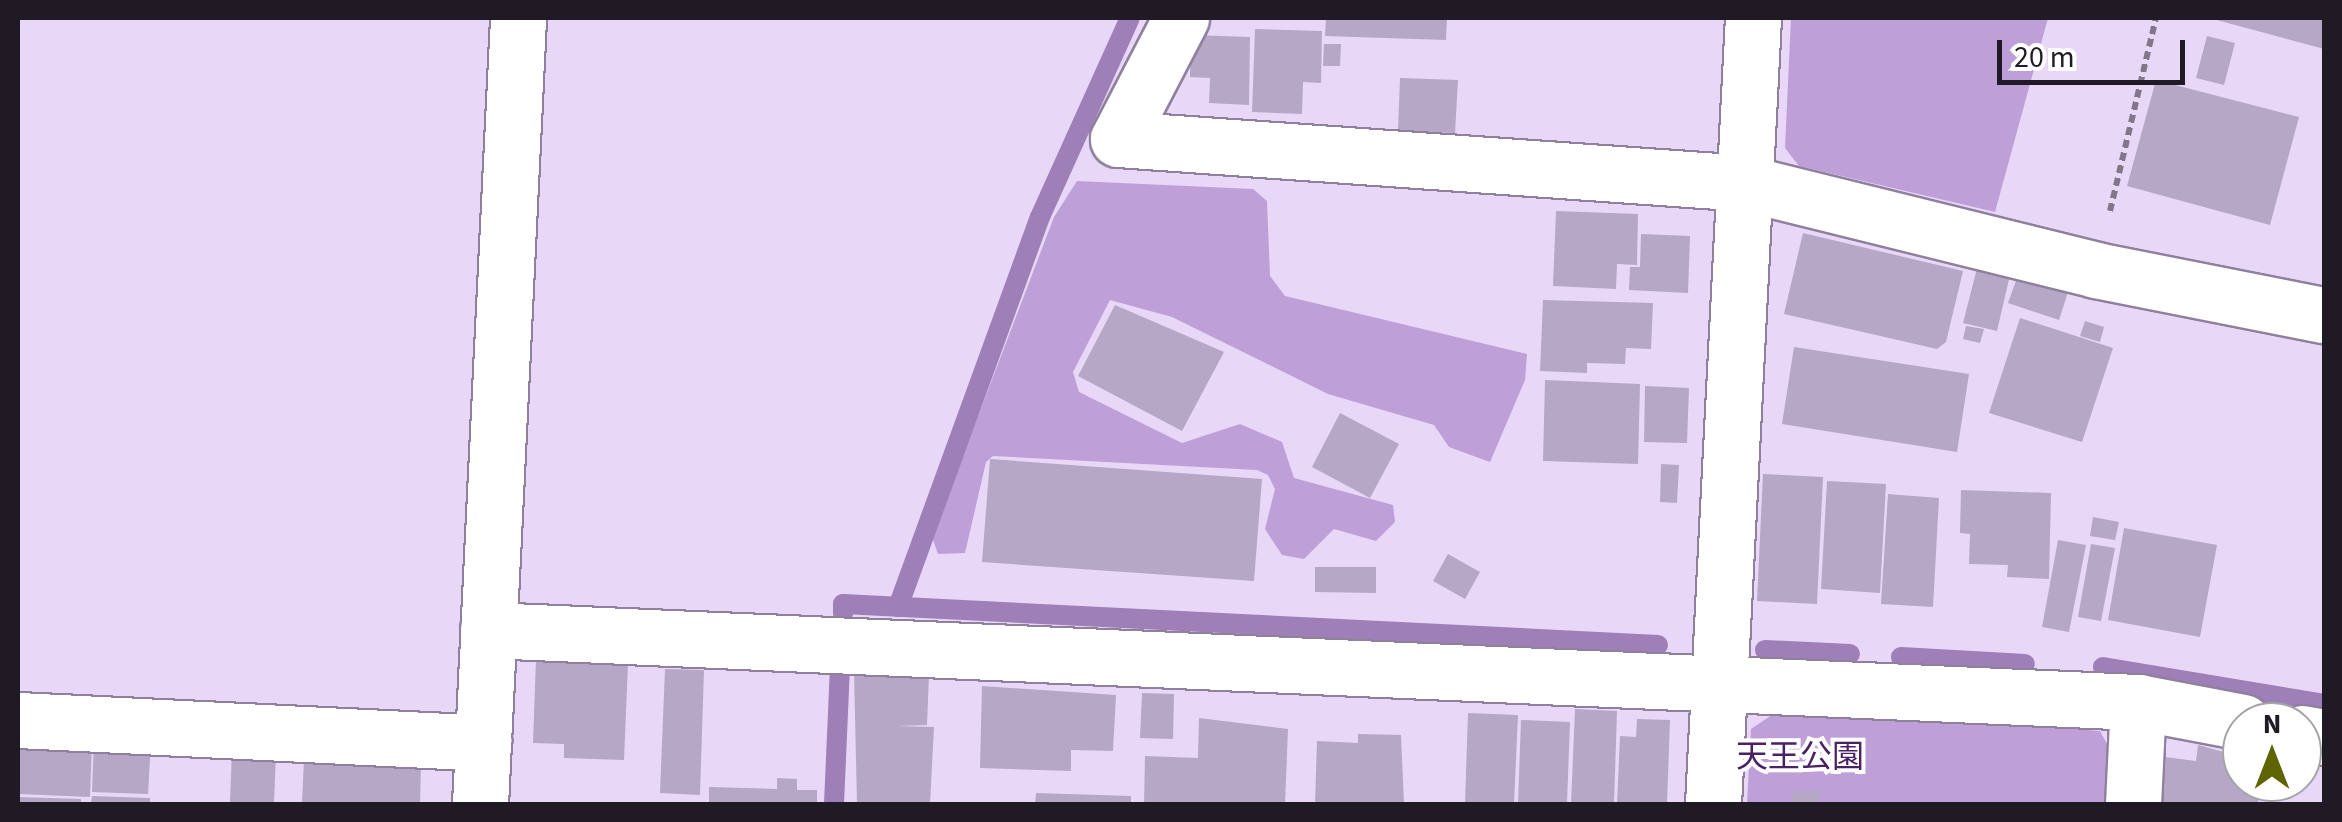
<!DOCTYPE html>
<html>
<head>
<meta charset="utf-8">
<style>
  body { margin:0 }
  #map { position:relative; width:2342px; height:822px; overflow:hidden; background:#e8d7f7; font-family:"Source Sans 3","Noto Sans JP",sans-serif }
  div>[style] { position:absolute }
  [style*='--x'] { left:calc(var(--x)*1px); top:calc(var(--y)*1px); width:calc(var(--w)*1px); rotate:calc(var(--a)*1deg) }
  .green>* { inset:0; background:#be9fd8 }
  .stream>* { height:20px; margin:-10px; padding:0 10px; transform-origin:10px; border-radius:10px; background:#9e7fb7 }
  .building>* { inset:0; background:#b7a7c6 }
  .path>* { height:6px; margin-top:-3px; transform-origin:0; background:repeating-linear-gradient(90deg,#82768b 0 8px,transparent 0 13px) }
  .roads { filter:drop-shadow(2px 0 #8f809d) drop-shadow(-2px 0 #8f809d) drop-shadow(0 2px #8f809d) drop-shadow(0 -2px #8f809d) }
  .minor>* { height:55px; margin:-27.5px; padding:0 27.5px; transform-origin:27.5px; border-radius:27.5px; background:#fff }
  .tertiary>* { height:55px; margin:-27.5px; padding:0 27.5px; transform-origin:27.5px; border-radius:27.5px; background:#fff }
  span { translate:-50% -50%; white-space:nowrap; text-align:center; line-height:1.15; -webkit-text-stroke:8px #fff; paint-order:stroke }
  .park-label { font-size:32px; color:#4a2165 }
  .frame { position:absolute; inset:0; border:20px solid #201a25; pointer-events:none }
  .north { position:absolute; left:2222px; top:702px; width:100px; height:100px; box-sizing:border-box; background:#fff; border:2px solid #a6a3a8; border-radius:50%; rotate:0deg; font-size:28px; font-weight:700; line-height:40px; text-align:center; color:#201a25 }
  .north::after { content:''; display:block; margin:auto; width:35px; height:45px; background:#5e6400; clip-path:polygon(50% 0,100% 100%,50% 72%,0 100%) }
  .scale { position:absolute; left:1997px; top:40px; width:188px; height:45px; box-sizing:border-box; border:5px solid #201a25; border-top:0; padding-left:12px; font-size:30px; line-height:35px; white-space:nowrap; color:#201a25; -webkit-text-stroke:8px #fff; paint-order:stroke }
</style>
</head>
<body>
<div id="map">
  <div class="green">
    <div style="clip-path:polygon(1791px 18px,2048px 18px,1995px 212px,1799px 166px,1785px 148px)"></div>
    <div style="clip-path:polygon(1077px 181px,1253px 189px,1267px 201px,1270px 276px,1285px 296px,1527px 354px,1525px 380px,1490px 462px,1449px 447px,1434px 425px,1328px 394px,1172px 317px,1110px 300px,1073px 372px,1079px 392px,1182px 443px,1240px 424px,1282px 442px,1294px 478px,1393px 505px,1395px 522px,1376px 541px,1334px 529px,1304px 559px,1282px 555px,1265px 529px,1275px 489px,1268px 475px,1257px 470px,993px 456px,986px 462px,965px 553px,938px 554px,932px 537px,1054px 217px)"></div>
    <div style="clip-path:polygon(1785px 706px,2100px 731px,2111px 751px,2109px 804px,1747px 804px,1751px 729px)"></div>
  </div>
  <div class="stream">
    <div style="--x:898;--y:607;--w:415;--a:-70"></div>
    <div style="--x:1040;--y:217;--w:218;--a:-65.7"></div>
    <div style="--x:843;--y:614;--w:10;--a:-90"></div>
    <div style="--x:843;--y:604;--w:816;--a:2.88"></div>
    <div style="--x:1765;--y:650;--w:85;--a:2.7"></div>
    <div style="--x:1901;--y:657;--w:124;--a:3.2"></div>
    <div style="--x:2103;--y:667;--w:224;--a:9.5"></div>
    <div style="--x:834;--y:804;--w:135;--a:-87.5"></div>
  </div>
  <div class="building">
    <div style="clip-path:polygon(1326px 18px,1447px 18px,1446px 40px,1325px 36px)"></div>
    <div style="clip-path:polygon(2213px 18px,2324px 18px,2324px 49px,2213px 19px)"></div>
    <div style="clip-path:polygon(1255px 29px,1322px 31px,1321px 83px,1303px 82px,1302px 114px,1252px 112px)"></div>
    <div style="clip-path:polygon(1191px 35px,1250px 37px,1249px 105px,1209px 103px,1210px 78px,1190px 77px)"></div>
    <div style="clip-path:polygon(2207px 36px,2235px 43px,2224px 85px,2196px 78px)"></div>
    <div style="clip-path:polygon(1324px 44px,1341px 44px,1340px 66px,1323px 66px)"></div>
    <div style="clip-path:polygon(1400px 78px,1458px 80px,1455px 133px,1398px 131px)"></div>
    <div style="clip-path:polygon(2156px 80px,2299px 117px,2270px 225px,2127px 186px)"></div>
    <div style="clip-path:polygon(1556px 211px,1638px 214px,1637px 265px,1617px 264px,1616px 289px,1553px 286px)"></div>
    <div style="clip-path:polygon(1803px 233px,1963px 271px,1946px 342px,1937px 349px,1784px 314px)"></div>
    <div style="clip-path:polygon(1641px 234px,1690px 236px,1688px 293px,1629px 290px,1630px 267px,1640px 267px)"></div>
    <div style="clip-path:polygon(1977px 268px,2010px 275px,1997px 331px,1963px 323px)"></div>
    <div style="clip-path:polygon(2018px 275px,2068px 292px,2059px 320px,2008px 303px)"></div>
    <div style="clip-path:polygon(1543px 300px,1653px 303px,1651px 349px,1626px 348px,1625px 364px,1587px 363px,1587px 373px,1540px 371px)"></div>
    <div style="clip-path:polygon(1115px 305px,1224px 352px,1182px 431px,1078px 376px)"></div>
    <div style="clip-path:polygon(2020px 318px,2113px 348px,2082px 442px,1989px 413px)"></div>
    <div style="clip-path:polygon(2085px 321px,2104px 327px,2100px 342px,2080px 336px)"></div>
    <div style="clip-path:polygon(1966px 326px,1984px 329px,1980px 343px,1963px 339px)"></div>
    <div style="clip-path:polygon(1794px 347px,1969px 374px,1957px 452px,1782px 424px)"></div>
    <div style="clip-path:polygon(1545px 380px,1640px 384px,1638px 464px,1543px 461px)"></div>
    <div style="clip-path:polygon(1645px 386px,1689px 388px,1687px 443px,1644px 442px)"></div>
    <div style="clip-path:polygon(1340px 413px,1399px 444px,1370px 498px,1312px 467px)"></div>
    <div style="clip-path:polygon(990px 459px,1262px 479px,1254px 581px,982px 562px)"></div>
    <div style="clip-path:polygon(1661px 464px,1679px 465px,1677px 503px,1660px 502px)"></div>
    <div style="clip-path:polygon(1763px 474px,1823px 477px,1817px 604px,1757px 601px)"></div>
    <div style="clip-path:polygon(1827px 481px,1886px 484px,1880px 593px,1821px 589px)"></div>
    <div style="clip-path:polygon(1961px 490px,2051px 493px,2049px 579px,2007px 577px,2008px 565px,1969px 564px,1970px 534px,1960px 533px)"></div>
    <div style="clip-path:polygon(1888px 494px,1939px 498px,1933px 607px,1881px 604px)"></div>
    <div style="clip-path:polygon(2093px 517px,2119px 522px,2115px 540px,2090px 536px)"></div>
    <div style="clip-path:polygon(2124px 528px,2217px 545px,2200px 637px,2108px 620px)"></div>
    <div style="clip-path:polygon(2058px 540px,2086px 545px,2069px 632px,2042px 627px)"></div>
    <div style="clip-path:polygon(2091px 544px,2115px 548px,2101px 621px,2078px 617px)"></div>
    <div style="clip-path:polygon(1448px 554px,1480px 572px,1465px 599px,1433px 581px)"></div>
    <div style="clip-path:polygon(1315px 567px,1376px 567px,1376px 593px,1315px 592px)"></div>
    <div style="clip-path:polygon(536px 659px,628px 664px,624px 760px,564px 758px,564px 744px,533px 743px)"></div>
    <div style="clip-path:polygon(665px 669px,704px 670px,700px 795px,660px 793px)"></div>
    <div style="clip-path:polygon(854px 672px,929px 675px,927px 725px,896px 726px,934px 727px,930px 804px,857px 804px)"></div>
    <div style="clip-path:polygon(982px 686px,1116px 695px,1113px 751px,1071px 750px,1071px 771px,980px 768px)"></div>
    <div style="clip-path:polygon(1142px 693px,1174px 694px,1173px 739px,1140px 738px)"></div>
    <div style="clip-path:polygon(1575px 709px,1617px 711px,1614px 804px,1571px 804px)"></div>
    <div style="clip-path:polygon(1468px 713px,1518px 715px,1514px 804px,1465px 804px)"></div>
    <div style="clip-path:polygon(1199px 718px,1288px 729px,1285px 804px,1144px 804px,1145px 756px,1198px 758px)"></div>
    <div style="clip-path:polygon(1637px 719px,1670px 720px,1667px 804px,1617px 804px,1620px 736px,1636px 737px)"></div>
    <div style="clip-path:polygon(1521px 720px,1570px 722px,1567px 804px,1518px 804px)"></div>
    <div style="clip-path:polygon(1358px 734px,1401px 735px,1404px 804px,1315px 804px,1317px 741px,1358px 743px)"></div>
    <div style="clip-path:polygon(94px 739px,151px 741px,148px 794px,92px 792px)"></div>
    <div style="clip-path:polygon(18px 740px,92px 742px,90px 797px,18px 794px)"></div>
    <div style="clip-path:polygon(2198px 745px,2242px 757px,2242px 782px,2261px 782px,2258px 804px,2158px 804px,2165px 757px,2196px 761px)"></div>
    <div style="clip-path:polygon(232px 750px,276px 752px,274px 803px,230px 802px)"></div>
    <div style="clip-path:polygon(304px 759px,421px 764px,420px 804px,302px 804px)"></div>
    <div style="clip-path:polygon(777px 778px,797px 779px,797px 790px,817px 790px,817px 804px,709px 804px,709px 787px,777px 789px)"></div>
    <div style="clip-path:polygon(1792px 790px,1821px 791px,1820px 804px,1792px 804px)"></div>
    <div style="clip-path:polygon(1036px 793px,1131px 796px,1131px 804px,1035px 804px)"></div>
    <div style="clip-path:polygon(92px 796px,150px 798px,150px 804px,91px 804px)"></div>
    <div style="clip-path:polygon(18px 797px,81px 799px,81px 804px,18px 804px)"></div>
  </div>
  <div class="path">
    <div style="--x:2110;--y:211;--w:198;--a:-76.6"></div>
  </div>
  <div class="roads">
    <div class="minor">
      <div style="--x:1181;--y:18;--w:136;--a:117.5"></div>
      <div style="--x:1118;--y:139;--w:629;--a:4.01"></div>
      <div style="--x:1745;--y:183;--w:362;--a:13.9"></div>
      <div style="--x:2096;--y:270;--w:232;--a:11.2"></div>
      <div style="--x:488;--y:630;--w:1652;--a:2.5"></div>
      <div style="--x:2138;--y:702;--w:107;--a:10.8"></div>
      <div style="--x:18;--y:720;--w:466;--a:2.8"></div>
      <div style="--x:2302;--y:733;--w:22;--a:10"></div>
      <div style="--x:1713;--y:804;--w:787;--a:-87.09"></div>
      <div style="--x:2133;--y:804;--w:102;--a:-87.2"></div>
    </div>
    <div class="tertiary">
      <div style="--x:480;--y:804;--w:787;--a:-87.23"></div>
    </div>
  </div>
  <div class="park-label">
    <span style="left:1800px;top:757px">天王公園</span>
  </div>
  <div class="frame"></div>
  <div class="north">N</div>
  <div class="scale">20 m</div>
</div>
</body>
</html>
